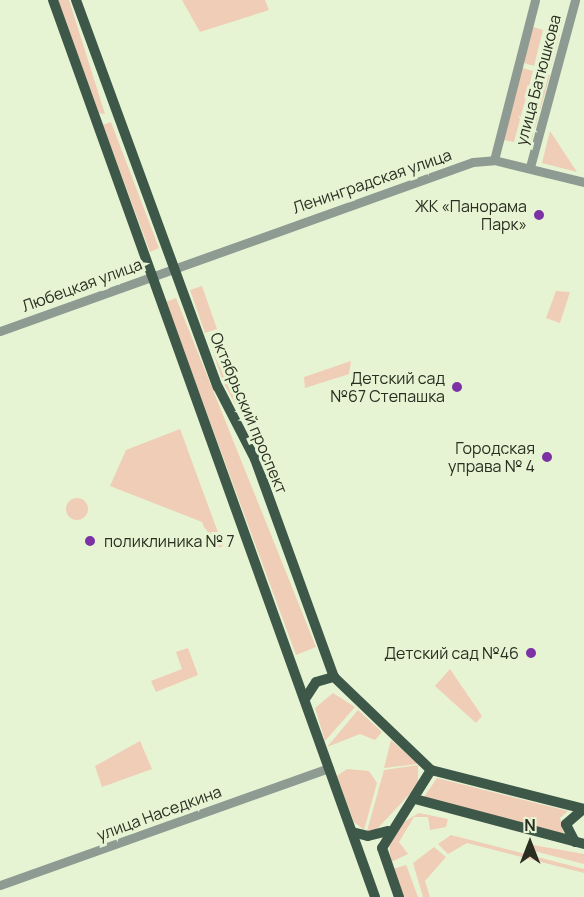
<!DOCTYPE html>
<html>
<head>
<meta charset="utf-8">
<style>
  body { margin:0 }
  #map { position:relative; width:584px; height:897px; overflow:hidden; background:#e7f4d3; font-family:Manrope,sans-serif }
  div>[style] { position:absolute }
  [style*='--x'] { left:calc(var(--x)*1px); top:calc(var(--y)*1px); width:calc(var(--w)*1px); rotate:calc(var(--a)*1deg) }
  .green>* { inset:0; background:#efcdb6 }
  .round { border-radius:50% }
  .minor>* { height:9px; margin:-4.5px; padding:0 4.5px; transform-origin:4.5px; border-radius:4.5px; background:#8d9b93 }
  .major>* { height:10px; margin:-5px; padding:0 5px; transform-origin:5px; border-radius:5px; background:#3d5849 }
  .dots>* { width:16px; height:16px; translate:-50% -50%; box-sizing:border-box; border:3px solid #e7f4d3; border-radius:50% }
  span { translate:-50% -50%; white-space:nowrap; text-align:center; line-height:1.15; -webkit-text-stroke:6px #e7f4d3; paint-order:stroke }
  .street-label { font-size:16px; color:#292e21 }
  .poi-label { font-size:16px; color:#292e21 }
  .right { translate:-100% -50%; text-align:right }
  .left { translate:0 -50%; text-align:left }
  .north { position:absolute; left:500px; top:813px; width:60px; height:60px; -webkit-text-stroke:4px #e7f4d3; paint-order:stroke; rotate:0deg; font-size:16px; font-weight:700; line-height:24px; text-align:center; color:#292e21 }
  .north::after { content:''; display:block; margin:auto; width:21px; height:27px; background:#292e21; clip-path:polygon(50% 0,100% 100%,50% 72%,0 100%) }
</style>
</head>
<body>
<div id="map">
  <div class="green">
    <div style="clip-path:polygon(58px 0,69px 0,105px 114px,99px 113px)"></div>
    <div style="clip-path:polygon(182px 0,265px 0,269px 10px,200px 32px)"></div>
    <div style="clip-path:polygon(533px 27px,543px 30px,534px 66px,524px 63px)"></div>
    <div style="clip-path:polygon(550px 31px,560px 34px,550px 70px,540px 68px)"></div>
    <div style="clip-path:polygon(522px 68px,533px 71px,514px 142px,503px 140px)"></div>
    <div style="clip-path:polygon(539px 73px,550px 75px,530px 146px,520px 143px)"></div>
    <div style="clip-path:polygon(111px 122px,159px 248px,150px 252px,103px 125px)"></div>
    <div style="clip-path:polygon(550px 131px,577px 172px,542px 163px)"></div>
    <div style="clip-path:polygon(202px 286px,217px 329px,205px 333px,190px 290px)"></div>
    <div style="clip-path:polygon(556px 291px,570px 292px,560px 323px,546px 318px)"></div>
    <div style="clip-path:polygon(176px 298px,316px 647px,296px 655px,166px 302px)"></div>
    <div style="clip-path:polygon(221px 338px,255px 439px,223px 382px,210px 343px)"></div>
    <div style="clip-path:polygon(351px 361px,349px 374px,305px 388px,304px 377px)"></div>
    <div style="clip-path:polygon(180px 429px,223px 546px,213px 550px,202px 522px,110px 486px,126px 450px)"></div>
    <div class="round" style="left:66px;top:498px;width:22px;height:22px"></div>
    <div style="clip-path:polygon(188px 648px,198px 675px,156px 692px,151px 681px,182px 669px,176px 652px)"></div>
    <div style="clip-path:polygon(450px 669px,482px 716px,476px 723px,435px 686px)"></div>
    <div style="clip-path:polygon(333px 693px,355px 707px,325px 741px,315px 708px)"></div>
    <div style="clip-path:polygon(358px 710px,382px 732px,375px 740px,360px 734px,327px 747px)"></div>
    <div style="clip-path:polygon(391px 740px,416px 762px,417px 764px,384px 768px)"></div>
    <div style="clip-path:polygon(140px 741px,152px 769px,102px 787px,95px 766px)"></div>
    <div style="clip-path:polygon(418px 765px,418px 785px,376px 830px,367px 831px,384px 770px)"></div>
    <div style="clip-path:polygon(347px 769px,369px 771px,377px 783px,364px 830px,354px 822px,337px 776px)"></div>
    <div style="clip-path:polygon(437px 778px,568px 811px,560px 818px,564px 834px,424px 797px)"></div>
    <div style="clip-path:polygon(419px 813px,448px 819px,446px 827px,430px 830px,428px 817px,414px 817px,399px 842px,408px 854px,391px 862px,389px 843px,402px 823px)"></div>
    <div style="clip-path:polygon(451px 835px,584px 869px,584px 873px,467px 843px,448px 854px,438px 844px)"></div>
    <div style="clip-path:polygon(527px 844px,584px 854px,584px 864px,526px 849px)"></div>
    <div style="clip-path:polygon(434px 847px,446px 857px,425px 881px,430px 897px,423px 897px,413px 863px)"></div>
    <div style="clip-path:polygon(406px 865px,407px 867px,418px 897px,403px 897px,393px 869px)"></div>
  </div>
  <div class="minor">
    <div style="--x:494;--y:160;--w:165;--a:-75.6"></div>
    <div style="--x:530;--y:167;--w:173;--a:-74.9"></div>
    <div style="--x:0;--y:331;--w:502;--a:-19.66"></div>
    <div style="--x:473;--y:162;--w:21;--a:-5"></div>
    <div style="--x:494;--y:160;--w:93;--a:13.7"></div>
    <div style="--x:0;--y:885;--w:349;--a:-19.6"></div>
  </div>
  <div class="major">
    <div style="--x:53;--y:0;--w:953;--a:70.25"></div>
    <div style="--x:76;--y:0;--w:412;--a:69.9"></div>
    <div style="--x:218;--y:387;--w:81;--a:62.8"></div>
    <div style="--x:255;--y:459;--w:232;--a:70.1"></div>
    <div style="--x:334;--y:677;--w:134;--a:43.8"></div>
    <div style="--x:431;--y:770;--w:92;--a:122.1"></div>
    <div style="--x:382;--y:848;--w:52;--a:70.9"></div>
    <div style="--x:305;--y:699;--w:20;--a:-57"></div>
    <div style="--x:316;--y:682;--w:19;--a:-16"></div>
    <div style="--x:431;--y:770;--w:158;--a:14.3"></div>
    <div style="--x:415;--y:799;--w:175;--a:14.9"></div>
    <div style="--x:352;--y:832;--w:16;--a:14"></div>
    <div style="--x:368;--y:836;--w:21;--a:-14"></div>
    <div style="--x:575;--y:842;--w:20;--a:-117"></div>
    <div style="--x:566;--y:824;--w:23;--a:-41"></div>
  </div>
  <div class="dots">
    <div style="left:539px;top:215px;background:#7c32a5"></div>
    <div style="left:457px;top:387px;background:#7c32a5"></div>
    <div style="left:547px;top:457px;background:#7c32a5"></div>
    <div style="left:90px;top:541px;background:#7c32a5"></div>
    <div style="left:531px;top:653px;background:#7c32a5"></div>
  </div>
  <div class="street-label">
    <span style="left:538px;top:80px;rotate:-75deg">улица Батюшкова</span>
    <span style="left:372px;top:181px;rotate:-19deg">Ленинградская улица</span>
    <span style="left:82px;top:285px;rotate:-20deg">Любецкая улица</span>
    <span style="left:249px;top:413px;rotate:67deg">Октябрьский проспект</span>
    <span style="left:159px;top:813px;rotate:-20deg">улица Наседкина</span>
  </div>
  <div class="poi-label">
    <span class="right" style="left:527px;top:215px">ЖК «Панорама<br>Парк»</span>
    <span class="right" style="left:445px;top:387px">Детский сад<br>№67 Степашка</span>
    <span class="right" style="left:535px;top:457px">Городская<br>управа № 4</span>
    <span class="left" style="left:104px;top:541px">поликлиника № 7</span>
    <span class="right" style="left:519px;top:653px">Детский сад №46</span>
  </div>
  <div class="north">N</div>
</div>
</body>
</html>
